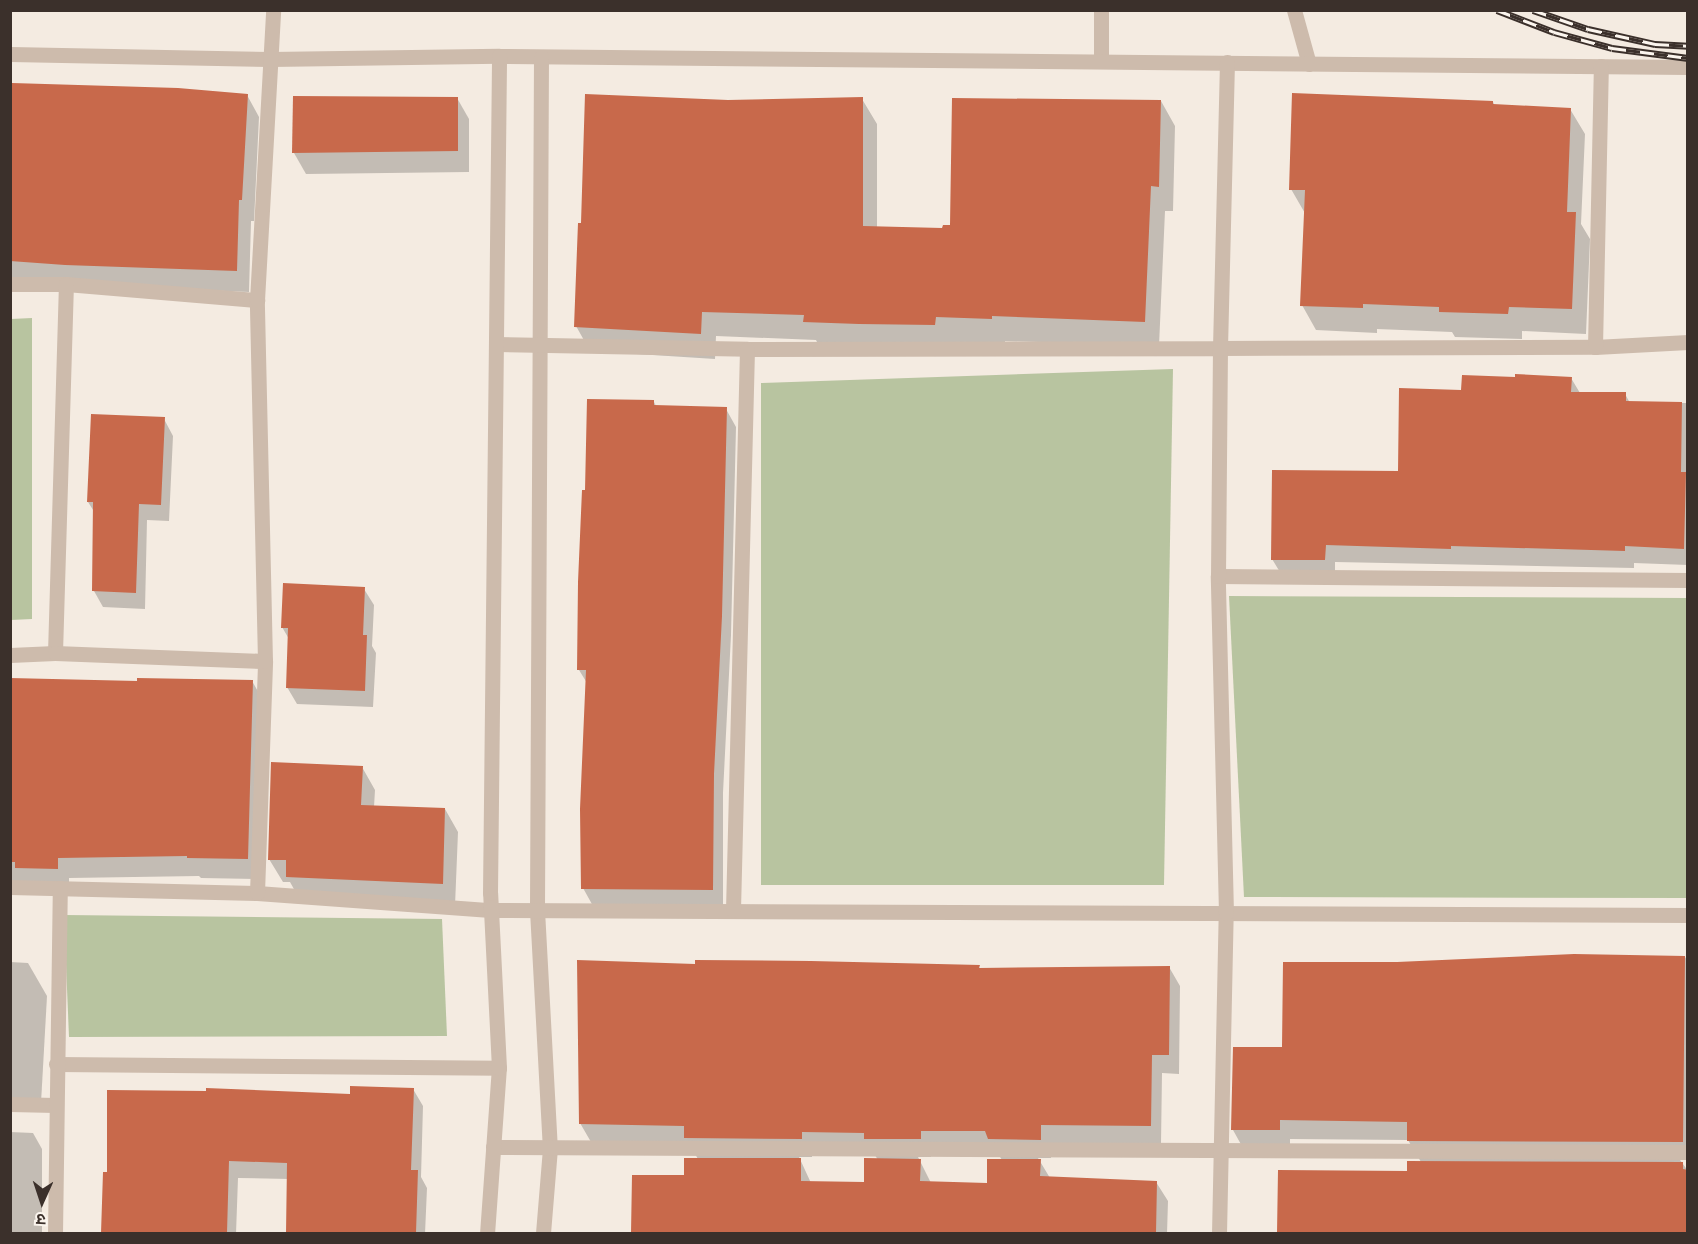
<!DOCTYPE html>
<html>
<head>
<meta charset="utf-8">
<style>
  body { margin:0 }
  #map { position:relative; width:1698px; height:1244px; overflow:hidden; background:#f4ebe1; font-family:Barlow,"Noto Sans Devanagari",sans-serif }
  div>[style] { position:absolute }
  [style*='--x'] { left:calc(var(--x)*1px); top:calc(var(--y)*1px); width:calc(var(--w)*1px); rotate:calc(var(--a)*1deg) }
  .green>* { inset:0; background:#b8c4a0 }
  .shadow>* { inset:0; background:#0003 }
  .building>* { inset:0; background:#c8694b }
  .minor>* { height:15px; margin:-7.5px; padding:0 7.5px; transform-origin:7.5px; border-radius:7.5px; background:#cdbbac }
  .rail>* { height:7px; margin-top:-3.5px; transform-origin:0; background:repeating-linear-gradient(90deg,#fbf5ee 0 14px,#3b302b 0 28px); box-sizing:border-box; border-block:2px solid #3b302b }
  span { translate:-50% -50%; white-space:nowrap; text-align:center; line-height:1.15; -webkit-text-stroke:4.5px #fbf5ee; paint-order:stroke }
  .frame { position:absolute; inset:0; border:12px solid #3b302b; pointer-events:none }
  .north { position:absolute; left:12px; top:1172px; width:60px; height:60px; -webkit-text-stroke:4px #fbf5ee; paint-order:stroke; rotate:183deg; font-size:16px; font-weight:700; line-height:24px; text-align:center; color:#3b302b }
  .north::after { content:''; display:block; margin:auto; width:21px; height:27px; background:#3b302b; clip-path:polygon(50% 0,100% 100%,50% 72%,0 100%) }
</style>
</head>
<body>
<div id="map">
  <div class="green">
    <div style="clip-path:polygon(32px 318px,32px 619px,11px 620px,11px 319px)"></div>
    <div style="clip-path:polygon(1173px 369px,1164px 885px,761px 885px,761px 383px)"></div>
    <div style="clip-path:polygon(1229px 596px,1687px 598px,1687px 898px,1244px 897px)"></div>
    <div style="clip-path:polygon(64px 915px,442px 919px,447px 1036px,69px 1037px)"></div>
  </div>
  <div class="shadow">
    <div style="clip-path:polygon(10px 87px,247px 95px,259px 117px,254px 221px,251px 221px,249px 292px,17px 282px,17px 292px,10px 292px)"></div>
    <div style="clip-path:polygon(457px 98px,469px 119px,469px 172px,306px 174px,294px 153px)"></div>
    <div style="clip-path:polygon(862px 99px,877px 124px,877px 228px,944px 230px,1161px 101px,1175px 126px,1173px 211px,1165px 211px,1159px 346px,1005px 341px,1005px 343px,819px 346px,816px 340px,716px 336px,715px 359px,590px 351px,576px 326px,728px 101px)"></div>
    <div style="clip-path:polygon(1493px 102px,1495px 106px,1570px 109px,1585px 134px,1581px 224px,1590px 239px,1586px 334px,1522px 331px,1522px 339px,1455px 337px,1452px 332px,1377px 329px,1377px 333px,1316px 330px,1302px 305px,1306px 215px,1291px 189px)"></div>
    <div style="clip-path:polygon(1571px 378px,1580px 393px,1625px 394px,1630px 403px,1688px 403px,1688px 565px,1634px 563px,1634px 568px,1335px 562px,1335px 577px,1283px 577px,1272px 559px,1399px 473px,1463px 391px)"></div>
    <div style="clip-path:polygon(654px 402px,656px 406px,726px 409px,736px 427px,731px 635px,723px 793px,723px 907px,593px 906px,583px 888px,587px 683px,579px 670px,586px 491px)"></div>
    <div style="clip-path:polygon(164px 419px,173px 436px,169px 521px,147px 520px,145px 609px,103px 607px,94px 591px,95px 513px,88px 502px)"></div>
    <div style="clip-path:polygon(364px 589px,374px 605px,372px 646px,376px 653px,373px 707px,297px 704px,287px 687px,289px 639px,282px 627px)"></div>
    <div style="clip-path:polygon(10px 680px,138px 683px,252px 681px,264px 702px,259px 879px,201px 878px,199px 876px,69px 878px,69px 889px,10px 882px)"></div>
    <div style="clip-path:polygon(362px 767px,375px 790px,374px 807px,445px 809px,458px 832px,455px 906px,300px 900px,290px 882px,283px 882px,269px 859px)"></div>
    <div style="clip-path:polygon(1685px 957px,1688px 962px,1688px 1160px,1680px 1160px,1688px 1171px,1688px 1234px,1278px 1234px,1279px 1171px,1408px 1173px,1421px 1162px,1408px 1140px,1290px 1139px,1290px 1148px,1243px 1148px,1233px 1130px,1284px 1048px,1397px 964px)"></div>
    <div style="clip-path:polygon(10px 962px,28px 963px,47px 996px,41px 1103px,10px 1101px)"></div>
    <div style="clip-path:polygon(evenodd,696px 965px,979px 966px,980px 970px,1169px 967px,1180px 986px,1179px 1074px,1162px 1073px,1161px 1144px,1051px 1143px,1051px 1158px,1038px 1158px,1050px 1178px,1156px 1182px,1168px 1201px,1167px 1234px,633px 1234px,633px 1176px,685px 1177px,698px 1159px,689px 1144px,591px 1142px,580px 1123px,696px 965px,931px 1149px,995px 1149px,1002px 1160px,988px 1184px,931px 1183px,918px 1157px,931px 1157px,931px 1149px,696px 965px,812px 1151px,873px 1152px,878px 1160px,865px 1184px,811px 1183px,799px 1157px,812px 1157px,812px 1151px)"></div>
    <div style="clip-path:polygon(413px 1089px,423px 1106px,421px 1177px,427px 1188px,425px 1234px,288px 1234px,289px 1179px,238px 1178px,236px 1234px,103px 1234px,105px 1174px,351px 1096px)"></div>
    <div style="clip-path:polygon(10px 1132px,33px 1133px,42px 1149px,42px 1234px,10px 1234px)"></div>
  </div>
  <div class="building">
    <div style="clip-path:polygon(12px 83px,178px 88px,248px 94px,242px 200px,239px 200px,237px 271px,65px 265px,10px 261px)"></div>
    <div style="clip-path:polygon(1292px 93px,1493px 101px,1493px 104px,1571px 108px,1567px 212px,1576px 212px,1572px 309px,1509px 307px,1508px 314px,1439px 312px,1439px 307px,1363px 304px,1363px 308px,1300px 306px,1305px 190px,1289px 190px)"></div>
    <div style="clip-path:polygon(585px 94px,728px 100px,863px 97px,863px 226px,942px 228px,943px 225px,950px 225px,952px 98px,1161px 100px,1159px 187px,1151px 186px,1145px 322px,992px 316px,992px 319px,936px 317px,935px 325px,859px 324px,803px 322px,804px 315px,702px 312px,701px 334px,574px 327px,578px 223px,581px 223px)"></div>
    <div style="clip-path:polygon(293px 96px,458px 97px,458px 151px,292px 153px)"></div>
    <div style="clip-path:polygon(1515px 374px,1572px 377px,1571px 392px,1626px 392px,1626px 401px,1682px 402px,1681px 472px,1686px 472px,1684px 549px,1625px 546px,1625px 551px,1451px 546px,1451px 549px,1326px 545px,1325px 560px,1271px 560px,1272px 470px,1398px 471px,1399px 388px,1461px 390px,1462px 375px,1515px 377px)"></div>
    <div style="clip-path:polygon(587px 399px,654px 400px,654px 405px,727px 407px,722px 616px,714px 774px,713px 890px,581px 889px,580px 809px,586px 670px,577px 670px,578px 582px,582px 490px,585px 490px)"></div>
    <div style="clip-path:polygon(91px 414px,165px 417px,161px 505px,139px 504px,136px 593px,92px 591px,93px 502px,87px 502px)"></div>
    <div style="clip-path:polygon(283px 583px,365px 587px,363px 635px,367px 635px,365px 691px,286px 688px,288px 628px,281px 628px)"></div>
    <div style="clip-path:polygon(10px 678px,137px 681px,137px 678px,253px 680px,248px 859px,187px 858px,187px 856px,58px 858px,58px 869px,15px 868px,15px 862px,10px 862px)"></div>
    <div style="clip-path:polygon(271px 762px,363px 766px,361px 805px,445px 808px,443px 884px,286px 877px,286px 860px,268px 860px)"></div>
    <div style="clip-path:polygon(1574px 954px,1685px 956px,1683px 1142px,1407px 1141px,1407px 1122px,1280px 1120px,1280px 1130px,1231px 1130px,1233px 1047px,1282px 1047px,1283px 962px,1397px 962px)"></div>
    <div style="clip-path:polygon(577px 960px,695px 964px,695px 960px,811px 961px,980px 965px,979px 968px,1170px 966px,1169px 1055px,1152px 1055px,1151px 1126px,1041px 1125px,1041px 1140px,988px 1139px,985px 1131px,921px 1131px,921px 1139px,864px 1139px,864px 1133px,802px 1132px,802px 1139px,684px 1138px,684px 1126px,579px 1124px)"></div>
    <div style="clip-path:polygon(350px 1086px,414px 1088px,411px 1170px,418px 1170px,416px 1233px,286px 1233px,287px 1163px,229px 1161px,227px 1233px,101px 1233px,103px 1172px,107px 1172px,107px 1090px,206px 1091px,206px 1088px,350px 1094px)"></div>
    <div style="clip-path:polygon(684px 1158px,801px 1158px,801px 1181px,864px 1182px,864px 1158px,921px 1159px,920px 1181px,987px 1183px,987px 1159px,1041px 1159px,1040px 1176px,1157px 1181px,1156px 1233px,631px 1233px,632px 1175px,684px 1175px)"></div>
    <div style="clip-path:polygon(1407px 1161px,1683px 1162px,1683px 1169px,1688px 1170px,1688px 1233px,1277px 1233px,1278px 1170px,1407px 1171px)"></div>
  </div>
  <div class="minor">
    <div style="--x:1101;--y:10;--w:50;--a:90"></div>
    <div style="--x:1294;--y:10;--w:56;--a:74.5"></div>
    <div style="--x:10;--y:54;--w:260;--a:1.1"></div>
    <div style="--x:270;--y:59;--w:229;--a:-0.8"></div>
    <div style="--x:499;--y:56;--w:1189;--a:0.53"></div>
    <div style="--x:541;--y:57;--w:853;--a:90.27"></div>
    <div style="--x:537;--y:910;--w:238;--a:86.9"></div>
    <div style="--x:550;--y:1148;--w:86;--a:94.7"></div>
    <div style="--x:10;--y:284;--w:56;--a:0"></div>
    <div style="--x:66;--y:284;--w:192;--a:4.8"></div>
    <div style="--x:496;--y:344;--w:251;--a:1.1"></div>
    <div style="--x:747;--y:349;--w:473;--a:-0.1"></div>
    <div style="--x:1220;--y:348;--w:375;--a:-0.2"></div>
    <div style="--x:1595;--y:347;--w:93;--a:-3.1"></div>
    <div style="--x:1595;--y:347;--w:281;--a:-88.8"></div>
    <div style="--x:1218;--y:576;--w:470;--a:0.5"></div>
    <div style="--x:55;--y:653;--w:369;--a:-88.3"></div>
    <div style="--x:10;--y:655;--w:45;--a:-2.5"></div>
    <div style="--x:55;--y:653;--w:210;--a:2.2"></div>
    <div style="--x:10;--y:887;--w:247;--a:1.4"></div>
    <div style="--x:257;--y:893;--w:234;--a:4.2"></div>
    <div style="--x:490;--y:910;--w:1198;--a:0.24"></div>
    <div style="--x:257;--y:893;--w:232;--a:-88"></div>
    <div style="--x:265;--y:661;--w:361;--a:-91.3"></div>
    <div style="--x:257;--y:300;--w:290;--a:-86.8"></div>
    <div style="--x:733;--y:910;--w:561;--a:-88.57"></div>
    <div style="--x:56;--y:1064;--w:443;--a:0.5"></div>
    <div style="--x:10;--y:1104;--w:45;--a:1.3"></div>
    <div style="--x:493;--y:1147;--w:1195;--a:0.24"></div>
    <div style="--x:55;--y:1234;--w:346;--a:-89.2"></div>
    <div style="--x:487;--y:1234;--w:166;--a:-85.9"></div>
    <div style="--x:499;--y:1068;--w:175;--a:-92.9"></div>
    <div style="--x:490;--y:893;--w:837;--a:-89.38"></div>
    <div style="--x:1219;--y:1234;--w:321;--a:-88.8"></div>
    <div style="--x:1226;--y:913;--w:337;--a:-91.4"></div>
    <div style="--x:1218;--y:576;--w:228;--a:-89.5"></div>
    <div style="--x:1220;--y:348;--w:286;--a:-88.6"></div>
  </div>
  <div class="rail">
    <div style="--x:1497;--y:10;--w:61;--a:21.1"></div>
    <div style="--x:1554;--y:32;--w:60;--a:15.4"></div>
    <div style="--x:1612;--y:48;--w:77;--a:7.5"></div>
    <div style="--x:1533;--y:10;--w:58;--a:19.1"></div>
    <div style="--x:1588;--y:29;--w:69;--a:12.6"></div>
    <div style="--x:1655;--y:44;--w:33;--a:3"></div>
  </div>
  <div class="frame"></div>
  <div class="north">उ</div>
</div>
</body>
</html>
